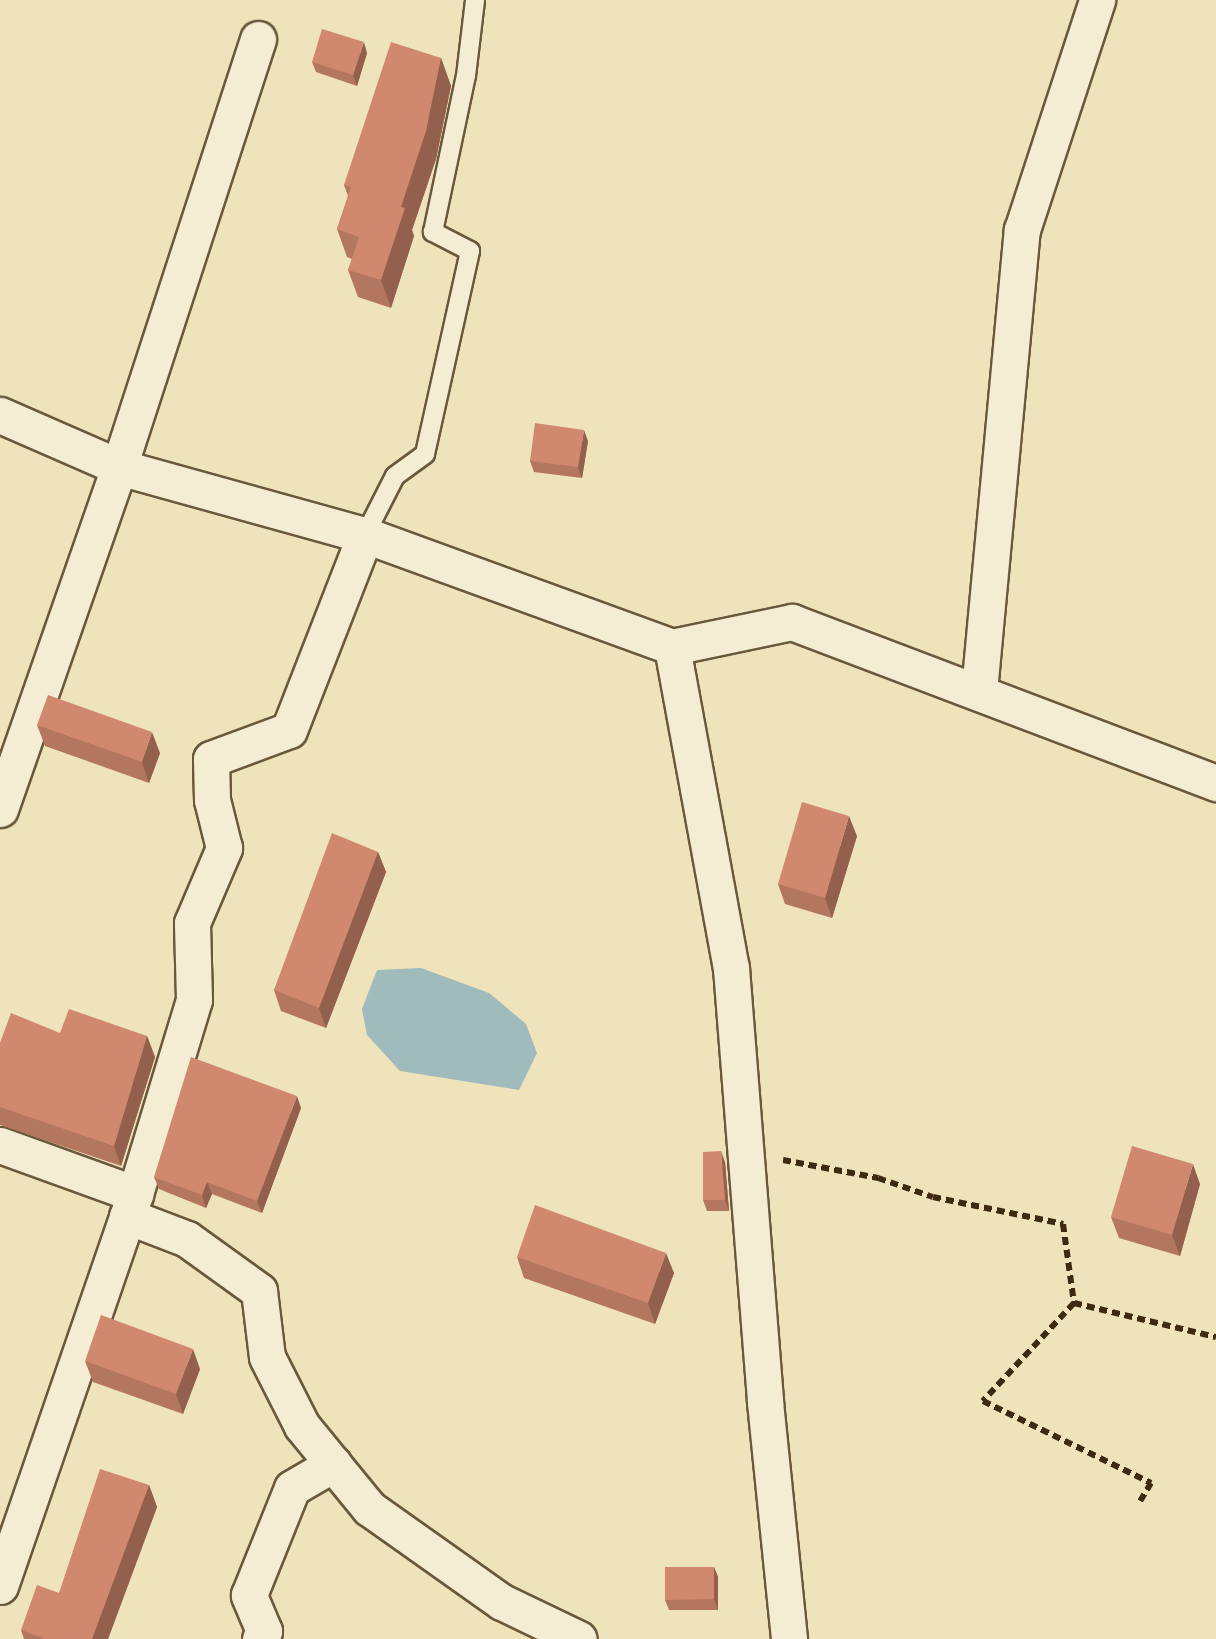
<!DOCTYPE html>
<html>
<head>
<meta charset="utf-8">
<style>
  body { margin:0 }
  #map { position:relative; width:1216px; height:1639px; overflow:hidden; background:#efe3bb; font-family:Vollkorn,serif }
  div>[style] { position:absolute }
  [style*='--x'] { left:calc(var(--x)*1px); top:calc(var(--y)*1px); width:calc(var(--w)*1px); rotate:calc(var(--a)*1deg) }
  .water>* { inset:0; background:#9fbbbb }
  .path>* { height:6px; margin-top:-3px; transform-origin:0; background:repeating-linear-gradient(90deg,#3e2a11 0 8px,transparent 0 13px) }
  .roads { filter:drop-shadow(2px 0 #6a583c) drop-shadow(-2px 0 #6a583c) drop-shadow(0 2px #6a583c) drop-shadow(0 -2px #6a583c) }
  .lane>* { height:18px; margin:-9px; padding:0 9px; transform-origin:9px; border-radius:9px; background:#f5edd3 }
  .street>* { height:35px; margin:-17.5px; padding:0 17.5px; transform-origin:17.5px; border-radius:17.5px; background:#f5edd3 }
  .wall>* { inset:0; background:#b3765f }
  .shaded-wall>* { inset:0; background:#92604d }
  .building>* { inset:0; background:#d0896e }
  span { translate:-50% -50%; white-space:nowrap; text-align:center; line-height:1.15; -webkit-text-stroke:9px #f5edd3; paint-order:stroke }
</style>
</head>
<body>
<div id="map">
  <div class="water">
    <div style="clip-path:polygon(421px 968px,489px 993px,526px 1024px,537px 1053px,519px 1090px,400px 1071px,367px 1035px,362px 1009px,377px 970px)"></div>
  </div>
  <div class="path">
    <div style="--x:783;--y:1160;--w:97;--a:10.7"></div>
    <div style="--x:878;--y:1178;--w:58;--a:19.1"></div>
    <div style="--x:933;--y:1197;--w:133;--a:11.7"></div>
    <div style="--x:1063;--y:1224;--w:80;--a:82.1"></div>
    <div style="--x:1074;--y:1303;--w:134;--a:132.9"></div>
    <div style="--x:983;--y:1401;--w:187;--a:26"></div>
    <div style="--x:1151;--y:1483;--w:21;--a:121"></div>
    <div style="--x:1074;--y:1303;--w:146;--a:13.5"></div>
  </div>
  <div class="roads">
    <div class="lane">
      <div style="--x:365;--y:535;--w:66;--a:-63"></div>
      <div style="--x:395;--y:476;--w:37;--a:-36"></div>
      <div style="--x:425;--y:454;--w:208;--a:-77.5"></div>
      <div style="--x:470;--y:251;--w:42;--a:-152.8"></div>
      <div style="--x:433;--y:232;--w:159;--a:-78.1"></div>
      <div style="--x:466;--y:76;--w:77;--a:-83.2"></div>
    </div>
    <div class="street">
      <div style="--x:0;--y:415;--w:130;--a:23.6"></div>
      <div style="--x:119;--y:467;--w:255;--a:15.5"></div>
      <div style="--x:365;--y:535;--w:327;--a:20"></div>
      <div style="--x:672;--y:647;--w:123;--a:-11.8"></div>
      <div style="--x:792;--y:622;--w:454;--a:20.8"></div>
      <div style="--x:672;--y:647;--w:326;--a:79.6"></div>
      <div style="--x:731;--y:968;--w:435;--a:85.5"></div>
      <div style="--x:765;--y:1402;--w:238;--a:84.2"></div>
      <div style="--x:979;--y:691;--w:463;--a:-84.7"></div>
      <div style="--x:1022;--y:230;--w:242;--a:-71.9"></div>
      <div style="--x:0;--y:809;--w:362;--a:-70.8"></div>
      <div style="--x:119;--y:467;--w:450;--a:-72"></div>
      <div style="--x:0;--y:1145;--w:144;--a:19.9"></div>
      <div style="--x:127;--y:1216;--w:64;--a:21"></div>
      <div style="--x:187;--y:1239;--w:89;--a:35.8"></div>
      <div style="--x:259;--y:1291;--w:66;--a:83.1"></div>
      <div style="--x:267;--y:1357;--w:77;--a:63.1"></div>
      <div style="--x:302;--y:1426;--w:106;--a:50.7"></div>
      <div style="--x:369;--y:1508;--w:163;--a:35.3"></div>
      <div style="--x:502;--y:1602;--w:85;--a:25.7"></div>
      <div style="--x:0;--y:1586;--w:415;--a:-71"></div>
      <div style="--x:135;--y:1194;--w:203;--a:-73.1"></div>
      <div style="--x:194;--y:1000;--w:77;--a:-91.5"></div>
      <div style="--x:192;--y:923;--w:82;--a:-66.9"></div>
      <div style="--x:224;--y:848;--w:49;--a:-104"></div>
      <div style="--x:212;--y:800;--w:41;--a:-91.4"></div>
      <div style="--x:211;--y:759;--w:83;--a:-20.4"></div>
      <div style="--x:289;--y:730;--w:209;--a:-68.7"></div>
      <div style="--x:260;--y:1639;--w:9;--a:-63"></div>
      <div style="--x:264;--y:1631;--w:39;--a:-113"></div>
      <div style="--x:249;--y:1595;--w:115;--a:-68.1"></div>
      <div style="--x:292;--y:1488;--w:48;--a:-30.3"></div>
    </div>
  </div>
  <div class="wall">
    <div style="clip-path:polygon(367px 53px,357px 86px,316px 72px,312px 62px)"></div>
    <div style="clip-path:polygon(441px 58px,451px 86px,436px 159px,412px 230px,414px 236px,391px 308px,358px 297px,348px 270px,352px 259px,347px 257px,337px 229px,348px 196px,344px 185px)"></div>
    <div style="clip-path:polygon(588px 441px,582px 478px,534px 472px,530px 461px)"></div>
    <div style="clip-path:polygon(37px 725px,160px 753px,149px 783px,45px 746px)"></div>
    <div style="clip-path:polygon(857px 836px,832px 918px,785px 904px,778px 884px)"></div>
    <div style="clip-path:polygon(378px 852px,386px 872px,326px 1028px,281px 1011px,274px 990px)"></div>
    <div style="clip-path:polygon(60px 1033px,147px 1036px,155px 1057px,121px 1166px,0 1125px,0 1043px)"></div>
    <div style="clip-path:polygon(301px 1108px,262px 1213px,212px 1194px,206px 1208px,159px 1189px,154px 1177px)"></div>
    <div style="clip-path:polygon(725px 1162px,729px 1211px,707px 1211px,703px 1200px)"></div>
    <div style="clip-path:polygon(1200px 1184px,1180px 1256px,1119px 1238px,1111px 1217px)"></div>
    <div style="clip-path:polygon(517px 1257px,674px 1273px,655px 1324px,524px 1278px)"></div>
    <div style="clip-path:polygon(85px 1361px,200px 1369px,183px 1414px,93px 1382px)"></div>
    <div style="clip-path:polygon(149px 1485px,157px 1507px,108px 1639px,24px 1639px,21px 1630px,59px 1593px)"></div>
    <div style="clip-path:polygon(714px 1567px,718px 1577px,718px 1610px,669px 1610px,665px 1600px)"></div>
  </div>
  <div class="shaded-wall">
    <div style="clip-path:polygon(364px 42px,367px 53px,357px 86px,353px 75px)"></div>
    <div style="clip-path:polygon(441px 58px,451px 86px,436px 159px,412px 230px,414px 236px,391px 308px,381px 280px)"></div>
    <div style="clip-path:polygon(584px 430px,588px 441px,582px 478px,578px 467px)"></div>
    <div style="clip-path:polygon(152px 732px,160px 753px,149px 783px,142px 762px)"></div>
    <div style="clip-path:polygon(849px 816px,857px 836px,832px 918px,825px 898px)"></div>
    <div style="clip-path:polygon(378px 852px,386px 872px,326px 1028px,319px 1008px)"></div>
    <div style="clip-path:polygon(147px 1036px,155px 1057px,121px 1166px,114px 1146px)"></div>
    <div style="clip-path:polygon(297px 1096px,301px 1108px,262px 1213px,257px 1201px)"></div>
    <div style="clip-path:polygon(721px 1151px,725px 1162px,729px 1211px,725px 1200px)"></div>
    <div style="clip-path:polygon(1193px 1164px,1200px 1184px,1180px 1256px,1172px 1235px)"></div>
    <div style="clip-path:polygon(207px 1182px,212px 1194px,206px 1208px,202px 1195px)"></div>
    <div style="clip-path:polygon(666px 1253px,674px 1273px,655px 1324px,648px 1303px)"></div>
    <div style="clip-path:polygon(193px 1349px,200px 1369px,183px 1414px,176px 1394px)"></div>
    <div style="clip-path:polygon(149px 1485px,157px 1507px,108px 1639px,92px 1639px)"></div>
    <div style="clip-path:polygon(714px 1567px,718px 1577px,718px 1610px,714px 1599px)"></div>
  </div>
  <div class="building">
    <div style="clip-path:polygon(322px 29px,364px 42px,353px 75px,312px 62px)"></div>
    <div style="clip-path:polygon(391px 42px,441px 58px,426px 131px,401px 207px,405px 208px,381px 280px,348px 270px,359px 237px,337px 229px,351px 187px,344px 185px)"></div>
    <div style="clip-path:polygon(535px 423px,584px 430px,578px 467px,530px 461px)"></div>
    <div style="clip-path:polygon(48px 695px,152px 732px,142px 762px,37px 725px)"></div>
    <div style="clip-path:polygon(802px 802px,849px 816px,825px 898px,778px 884px)"></div>
    <div style="clip-path:polygon(332px 833px,378px 852px,319px 1008px,274px 990px)"></div>
    <div style="clip-path:polygon(69px 1009px,147px 1036px,114px 1146px,0 1107px,0 1043px,11px 1013px,60px 1033px)"></div>
    <div style="clip-path:polygon(191px 1057px,297px 1096px,257px 1201px,207px 1182px,202px 1195px,154px 1177px)"></div>
    <div style="clip-path:polygon(1132px 1146px,1193px 1164px,1172px 1235px,1111px 1217px)"></div>
    <div style="clip-path:polygon(721px 1151px,725px 1200px,703px 1200px,703px 1152px)"></div>
    <div style="clip-path:polygon(535px 1205px,666px 1253px,648px 1303px,517px 1257px)"></div>
    <div style="clip-path:polygon(101px 1315px,193px 1349px,176px 1394px,85px 1361px)"></div>
    <div style="clip-path:polygon(100px 1469px,149px 1485px,92px 1639px,42px 1639px,43px 1638px,21px 1630px,37px 1585px,59px 1593px)"></div>
    <div style="clip-path:polygon(665px 1567px,714px 1567px,714px 1599px,665px 1600px)"></div>
  </div>
</div>
</body>
</html>
